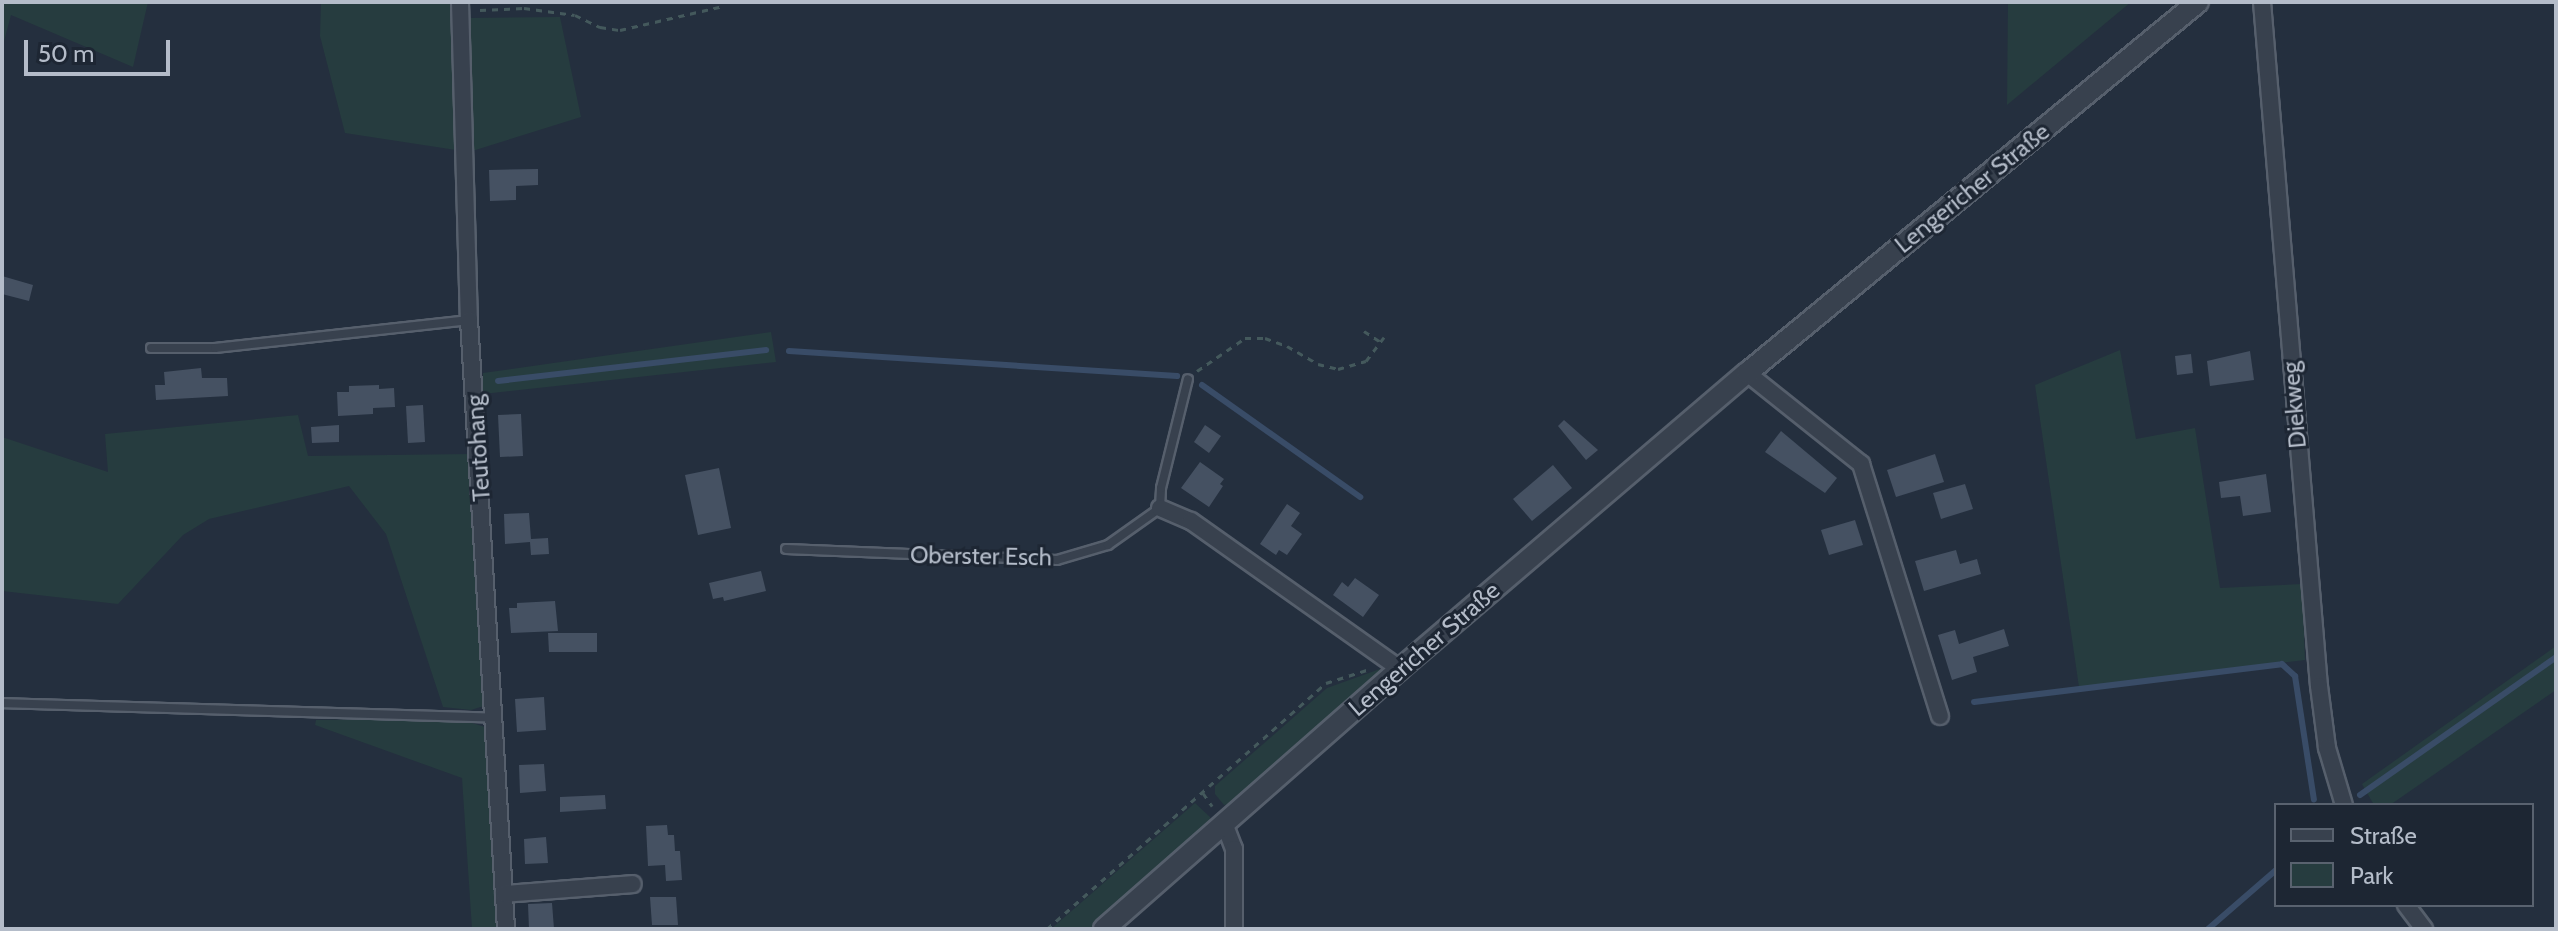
<!DOCTYPE html>
<html>
<head>
<meta charset="utf-8">
<style>
  body { margin:0 }
  #map { position:relative; width:2558px; height:931px; overflow:hidden; background:#242f3e; font-family:Cabin,sans-serif }
  div>[style] { position:absolute }
  [style*='--x'] { left:calc(var(--x)*1px); top:calc(var(--y)*1px); width:calc(var(--w)*1px); rotate:calc(var(--a)*1deg) }
  .green>* { inset:0; background:#263c3f }
  .stream>* { height:6px; margin:-3px; padding:0 3px; transform-origin:3px; border-radius:3px; background:#394c67 }
  .building>* { inset:0; background:#455162 }
  .path>* { height:3px; margin-top:-1.5px; transform-origin:0; background:repeating-linear-gradient(90deg,#44595c 0 6px,transparent 0 12px) }
  .roads { filter:drop-shadow(2px 0 #565f6c) drop-shadow(-2px 0 #565f6c) drop-shadow(0 2px #565f6c) drop-shadow(0 -2px #565f6c) }
  .service>* { height:8px; margin:-4px; padding:0 4px; transform-origin:4px; border-radius:4px; background:#38414e }
  .minor>* { height:16px; margin:-8px; padding:0 8px; transform-origin:8px; border-radius:8px; background:#38414e }
  .tertiary>* { height:20px; margin:-10px; padding:0 10px; transform-origin:10px; border-radius:10px; background:#38414e }
  span { translate:-50% -50%; white-space:nowrap; text-align:center; line-height:1.15; -webkit-text-stroke:6px #1d2633; paint-order:stroke }
  .street-label { font-size:24px; color:#b4bcc9 }
  .frame { position:absolute; inset:0; border:4px solid #b4bcc9; pointer-events:none }
  .legend { position:absolute; left:2274px; top:803px; width:260px; height:104px; box-sizing:border-box; background:#1d2633; border:2px solid #59626f; margin:0; padding:10px 14px; list-style:none; font-size:24px; color:#b4bcc9 }
  .legend li { display:flex; align-items:center; gap:16px; height:40px }
  .legend b { width:40px; border:2px solid #59626f }
  .scale { position:absolute; left:24px; top:40px; width:146px; height:36px; box-sizing:border-box; border:4px solid #b4bcc9; border-top:0; padding-left:10px; font-size:24px; line-height:28px; white-space:nowrap; color:#b4bcc9; -webkit-text-stroke:6px #1d2633; paint-order:stroke }
</style>
</head>
<body>
<div id="map">
  <div class="green">
    <div style="clip-path:polygon(2px 2px,148px 2px,133px 67px,11px 15px,2px 49px)"></div>
    <div style="clip-path:polygon(321px 2px,468px 2px,469px 18px,560px 17px,581px 117px,469px 152px,345px 133px,320px 36px)"></div>
    <div style="clip-path:polygon(2008px 2px,2131px 2px,2007px 105px)"></div>
    <div style="clip-path:polygon(771px 332px,776px 362px,483px 394px,483px 373px)"></div>
    <div style="clip-path:polygon(2120px 350px,2136px 439px,2195px 428px,2220px 588px,2302px 584px,2305px 660px,2079px 687px,2035px 385px)"></div>
    <div style="clip-path:polygon(298px 415px,308px 456px,471px 454px,487px 705px,471px 710px,443px 707px,386px 534px,349px 486px,209px 519px,183px 535px,118px 604px,2px 591px,2px 437px,108px 472px,105px 434px)"></div>
    <div style="clip-path:polygon(2556px 646px,2556px 690px,2390px 805px,2374px 805px,2362px 784px)"></div>
    <div style="clip-path:polygon(1380px 669px,1381px 675px,1232px 804px,1224px 805px,1215px 794px,1215px 786px,1327px 688px)"></div>
    <div style="clip-path:polygon(408px 719px,469px 722px,488px 728px,501px 929px,472px 929px,462px 778px,315px 725px,316px 720px)"></div>
    <div style="clip-path:polygon(1195px 803px,1210px 817px,1210px 823px,1090px 929px,1051px 929px)"></div>
  </div>
  <div class="stream">
    <div style="--x:789;--y:351;--w:389;--a:3.7"></div>
    <div style="--x:498;--y:381;--w:270;--a:-6.6"></div>
    <div style="--x:1202;--y:385;--w:194;--a:35.3"></div>
    <div style="--x:1974;--y:702;--w:310;--a:-7"></div>
    <div style="--x:2282;--y:664;--w:18;--a:43"></div>
    <div style="--x:2295;--y:676;--w:125;--a:81.3"></div>
    <div style="--x:2360;--y:795;--w:240;--a:-35.1"></div>
    <div style="--x:2208;--y:929;--w:90;--a:-40.9"></div>
  </div>
  <div class="building">
    <div style="clip-path:polygon(538px 169px,538px 185px,516px 186px,516px 200px,490px 201px,489px 170px)"></div>
    <div style="clip-path:polygon(2px 276px,33px 285px,29px 301px,2px 294px)"></div>
    <div style="clip-path:polygon(2250px 351px,2254px 380px,2210px 386px,2207px 361px)"></div>
    <div style="clip-path:polygon(2191px 354px,2193px 373px,2177px 375px,2175px 356px)"></div>
    <div style="clip-path:polygon(201px 368px,202px 378px,227px 378px,228px 396px,156px 400px,155px 385px,165px 385px,164px 372px)"></div>
    <div style="clip-path:polygon(379px 385px,379px 389px,394px 388px,395px 407px,373px 408px,373px 414px,338px 416px,337px 392px,349px 392px,349px 386px)"></div>
    <div style="clip-path:polygon(423px 405px,425px 442px,408px 443px,406px 406px)"></div>
    <div style="clip-path:polygon(521px 414px,523px 456px,500px 457px,498px 415px)"></div>
    <div style="clip-path:polygon(1564px 420px,1598px 450px,1586px 460px,1558px 426px)"></div>
    <div style="clip-path:polygon(339px 425px,339px 442px,312px 443px,311px 427px)"></div>
    <div style="clip-path:polygon(1205px 425px,1221px 436px,1209px 453px,1194px 442px)"></div>
    <div style="clip-path:polygon(1781px 431px,1837px 478px,1825px 493px,1765px 452px)"></div>
    <div style="clip-path:polygon(1935px 454px,1944px 482px,1896px 497px,1887px 470px)"></div>
    <div style="clip-path:polygon(1200px 462px,1224px 479px,1220px 484px,1223px 486px,1209px 507px,1181px 488px)"></div>
    <div style="clip-path:polygon(1553px 465px,1572px 488px,1532px 521px,1513px 499px)"></div>
    <div style="clip-path:polygon(719px 468px,731px 528px,698px 535px,685px 475px)"></div>
    <div style="clip-path:polygon(2266px 474px,2271px 512px,2243px 516px,2240px 496px,2221px 498px,2219px 482px)"></div>
    <div style="clip-path:polygon(1965px 484px,1973px 509px,1941px 519px,1933px 493px)"></div>
    <div style="clip-path:polygon(1287px 504px,1300px 513px,1291px 526px,1302px 534px,1287px 555px,1279px 550px,1276px 555px,1260px 544px)"></div>
    <div style="clip-path:polygon(529px 513px,531px 539px,548px 538px,549px 554px,531px 555px,530px 542px,505px 544px,504px 514px)"></div>
    <div style="clip-path:polygon(1855px 520px,1863px 545px,1829px 555px,1821px 530px)"></div>
    <div style="clip-path:polygon(1956px 550px,1960px 564px,1977px 559px,1981px 574px,1924px 591px,1915px 561px)"></div>
    <div style="clip-path:polygon(761px 571px,766px 591px,724px 601px,723px 597px,713px 599px,709px 583px)"></div>
    <div style="clip-path:polygon(1355px 578px,1379px 595px,1363px 617px,1333px 595px,1342px 582px,1348px 587px)"></div>
    <div style="clip-path:polygon(555px 601px,558px 631px,511px 633px,509px 608px,517px 608px,517px 603px)"></div>
    <div style="clip-path:polygon(2004px 629px,2009px 646px,1973px 657px,1977px 672px,1952px 680px,1938px 635px,1955px 630px,1959px 644px)"></div>
    <div style="clip-path:polygon(548px 633px,597px 633px,597px 652px,549px 652px)"></div>
    <div style="clip-path:polygon(544px 697px,546px 730px,517px 732px,515px 699px)"></div>
    <div style="clip-path:polygon(544px 764px,546px 791px,520px 793px,519px 765px)"></div>
    <div style="clip-path:polygon(605px 795px,606px 809px,560px 812px,560px 797px)"></div>
    <div style="clip-path:polygon(667px 825px,668px 835px,674px 835px,675px 851px,680px 851px,682px 880px,666px 881px,665px 865px,648px 866px,646px 826px)"></div>
    <div style="clip-path:polygon(546px 837px,548px 863px,525px 864px,524px 839px)"></div>
    <div style="clip-path:polygon(650px 897px,676px 897px,678px 925px,652px 925px)"></div>
    <div style="clip-path:polygon(552px 903px,554px 929px,529px 929px,528px 904px)"></div>
  </div>
  <div class="path">
    <div style="--x:480;--y:10;--w:44;--a:-2.6"></div>
    <div style="--x:524;--y:8;--w:51;--a:7.8"></div>
    <div style="--x:575;--y:15;--w:28;--a:26"></div>
    <div style="--x:600;--y:27;--w:20;--a:9"></div>
    <div style="--x:620;--y:30;--w:106;--a:-13.1"></div>
    <div style="--x:1364;--y:331;--w:20;--a:33"></div>
    <div style="--x:1197;--y:371;--w:58;--a:-34.5"></div>
    <div style="--x:1245;--y:338;--w:20;--a:0"></div>
    <div style="--x:1265;--y:338;--w:23;--a:20"></div>
    <div style="--x:1287;--y:346;--w:36;--a:30"></div>
    <div style="--x:1318;--y:364;--w:21;--a:14"></div>
    <div style="--x:1338;--y:369;--w:29;--a:-16"></div>
    <div style="--x:1366;--y:361;--w:30;--a:-53"></div>
    <div style="--x:1203;--y:793;--w:16;--a:55"></div>
    <div style="--x:1047;--y:929;--w:372;--a:-41.4"></div>
    <div style="--x:1326;--y:683;--w:46;--a:-17.7"></div>
  </div>
  <div class="roads">
    <div class="service">
      <div style="--x:151;--y:348;--w:64;--a:0"></div>
      <div style="--x:215;--y:348;--w:256;--a:-6.3"></div>
      <div style="--x:786;--y:549;--w:271;--a:2.3"></div>
      <div style="--x:1057;--y:560;--w:53;--a:-16.4"></div>
      <div style="--x:1108;--y:545;--w:64;--a:-35.4"></div>
      <div style="--x:1160;--y:508;--w:20;--a:-87"></div>
      <div style="--x:1161;--y:488;--w:112;--a:-76.1"></div>
      <div style="--x:2;--y:703;--w:492;--a:1.7"></div>
    </div>
    <div class="minor">
      <div style="--x:460;--y:2;--w:318;--a:88.4"></div>
      <div style="--x:469;--y:320;--w:610;--a:86.52"></div>
      <div style="--x:2262;--y:2;--w:686;--a:85.24"></div>
      <div style="--x:2319;--y:686;--w:63;--a:82.6"></div>
      <div style="--x:2327;--y:748;--w:59;--a:73.4"></div>
      <div style="--x:1747;--y:373;--w:146;--a:38.6"></div>
      <div style="--x:1861;--y:464;--w:264;--a:72.6"></div>
      <div style="--x:1160;--y:508;--w:34;--a:23"></div>
      <div style="--x:1191;--y:521;--w:256;--a:35.3"></div>
      <div style="--x:1224;--y:823;--w:28;--a:69"></div>
      <div style="--x:1234;--y:849;--w:80;--a:90"></div>
      <div style="--x:504;--y:894;--w:129;--a:-4.4"></div>
      <div style="--x:2406;--y:905;--w:30;--a:53"></div>
    </div>
    <div class="tertiary">
      <div style="--x:1104;--y:929;--w:394;--a:-41.3"></div>
      <div style="--x:1400;--y:669;--w:456;--a:-40.5"></div>
      <div style="--x:1747;--y:373;--w:584;--a:-39.44"></div>
    </div>
  </div>
  <div class="street-label">
    <span style="left:1972px;top:188px;rotate:-39deg">Lengericher Straße</span>
    <span style="left:2294px;top:405px;rotate:-95deg">Diekweg</span>
    <span style="left:478px;top:448px;rotate:-94deg">Teutohang</span>
    <span style="left:981px;top:556px;rotate:1deg">Oberster Esch</span>
    <span style="left:1424px;top:649px;rotate:-41deg">Lengericher Straße</span>
  </div>
  <div class="frame"></div>
  <ul class="legend">
  <li><b style="height:10px;background:#38414e"></b>Straße</li>
  <li><b style="height:22px;background:#263c3f"></b>Park</li>
  </ul>
  <div class="scale">50 m</div>
</div>
</body>
</html>
